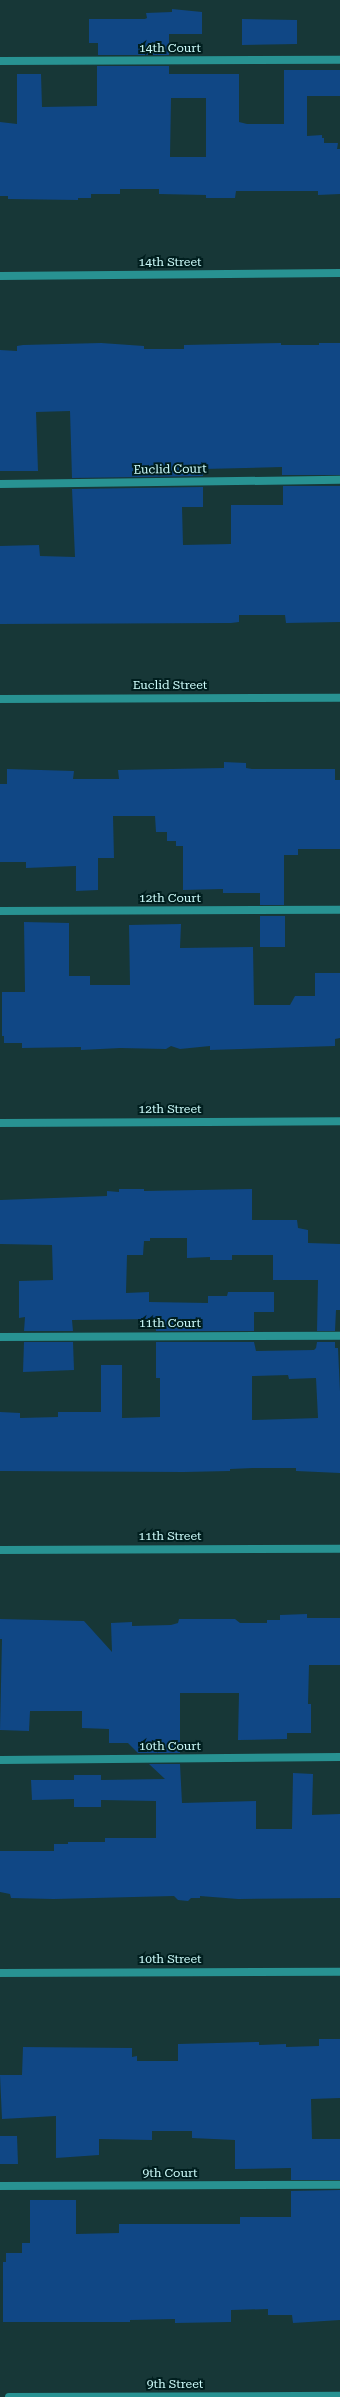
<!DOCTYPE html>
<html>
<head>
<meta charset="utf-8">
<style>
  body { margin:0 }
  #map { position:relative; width:340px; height:2397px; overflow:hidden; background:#173737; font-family:"Roboto Serif",serif }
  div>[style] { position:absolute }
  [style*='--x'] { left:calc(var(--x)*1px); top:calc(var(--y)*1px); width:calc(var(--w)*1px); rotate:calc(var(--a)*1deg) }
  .building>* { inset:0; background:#104785 }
  .service>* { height:8px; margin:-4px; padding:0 4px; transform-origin:4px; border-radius:4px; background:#289292 }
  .minor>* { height:8px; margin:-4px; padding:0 4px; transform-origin:4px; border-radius:4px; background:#289292 }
  .tertiary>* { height:8px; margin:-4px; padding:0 4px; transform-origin:4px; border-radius:4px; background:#289292 }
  span { translate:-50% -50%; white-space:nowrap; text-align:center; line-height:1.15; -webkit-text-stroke:4px #001e1e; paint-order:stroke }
  .street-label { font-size:12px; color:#cffdfc }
</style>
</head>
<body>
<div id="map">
  <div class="building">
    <div style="clip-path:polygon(172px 9px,202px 12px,202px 34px,169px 34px,169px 55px,98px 55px,98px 43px,89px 43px,89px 19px,145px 19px,147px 18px,146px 13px,172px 12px)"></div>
    <div style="clip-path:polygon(242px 19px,297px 20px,297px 44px,242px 45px)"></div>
    <div style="clip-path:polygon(evenodd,97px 66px,169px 66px,169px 74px,239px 74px,239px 122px,247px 124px,284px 124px,284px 70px,340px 70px,340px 96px,307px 96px,307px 136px,322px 135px,322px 138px,324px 138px,324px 143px,338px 143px,337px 149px,340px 149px,340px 194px,318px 195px,318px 191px,236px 191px,235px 198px,206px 198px,206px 195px,159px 194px,159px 189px,120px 189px,120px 194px,91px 194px,91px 198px,78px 198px,78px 200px,8px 199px,8px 196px,0 196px,0 122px,17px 124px,17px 74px,41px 74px,42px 107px,97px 106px,97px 66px,171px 98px,206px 98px,206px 157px,170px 157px,171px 98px)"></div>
    <div style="clip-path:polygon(101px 343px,144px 346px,144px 349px,184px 349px,184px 345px,281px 343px,281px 345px,319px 345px,319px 343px,340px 343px,340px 475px,282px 475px,282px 467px,203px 469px,203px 476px,72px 478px,70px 411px,36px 412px,38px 471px,0 471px,0 350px,17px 351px,17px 346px,23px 345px)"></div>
    <div style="clip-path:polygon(283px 486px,340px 486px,340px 622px,286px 623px,285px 615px,239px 615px,239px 622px,231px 623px,0 624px,0 546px,39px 545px,40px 556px,75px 557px,72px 489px,203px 487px,203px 507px,182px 507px,183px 545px,231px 544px,231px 505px,283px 505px)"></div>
    <div style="clip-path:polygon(224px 762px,246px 763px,246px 768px,252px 769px,335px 769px,335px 780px,340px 780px,340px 849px,298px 849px,298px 855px,284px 855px,284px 905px,260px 905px,260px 893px,223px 893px,223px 889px,183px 890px,183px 846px,176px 846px,176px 841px,167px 841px,167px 832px,156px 832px,155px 816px,113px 816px,114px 858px,98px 858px,98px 890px,76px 891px,76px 866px,26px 868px,26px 862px,0 862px,0 784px,7px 784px,7px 769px,74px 771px,73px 779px,119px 779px,118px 770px,224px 768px)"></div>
    <div style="clip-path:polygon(260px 916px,285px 916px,285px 947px,260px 947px)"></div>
    <div style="clip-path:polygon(24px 922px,69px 923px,69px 976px,90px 976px,90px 985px,130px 985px,129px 925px,181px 924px,180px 948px,253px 947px,254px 1005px,290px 1005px,295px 996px,315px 996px,315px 973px,340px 973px,340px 1038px,335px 1039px,335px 1046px,210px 1050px,210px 1046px,180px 1049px,171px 1046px,166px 1049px,120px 1048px,81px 1050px,81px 1047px,22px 1048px,22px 1043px,4px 1043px,4px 1036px,2px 1036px,2px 992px,25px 992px)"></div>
    <div style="clip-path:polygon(119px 1189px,144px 1189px,144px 1191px,252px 1189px,252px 1220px,297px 1220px,298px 1228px,308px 1230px,308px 1243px,340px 1244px,340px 1310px,336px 1310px,335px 1331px,317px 1331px,318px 1280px,273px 1280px,273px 1255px,232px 1255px,232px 1260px,210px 1260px,210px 1257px,187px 1258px,187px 1238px,150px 1238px,150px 1241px,144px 1241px,143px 1255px,127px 1255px,126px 1293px,149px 1292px,149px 1302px,208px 1303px,208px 1296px,227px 1296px,228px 1292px,274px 1292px,274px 1312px,254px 1312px,254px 1331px,156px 1331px,155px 1319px,72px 1320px,73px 1331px,24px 1331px,25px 1317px,19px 1318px,19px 1281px,53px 1280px,52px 1245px,0 1244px,0 1200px,107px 1196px,107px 1191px,119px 1192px)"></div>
    <div style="clip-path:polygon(24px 1342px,73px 1342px,74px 1370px,23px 1372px)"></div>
    <div style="clip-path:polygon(evenodd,156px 1342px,254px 1342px,256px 1351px,314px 1350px,316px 1348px,317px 1342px,335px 1342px,335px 1348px,338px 1348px,340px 1392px,340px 1473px,296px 1471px,296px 1468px,253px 1468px,230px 1469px,230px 1471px,184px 1472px,0 1471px,0 1412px,20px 1413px,20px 1418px,58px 1417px,58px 1412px,101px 1412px,101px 1365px,122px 1365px,122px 1418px,160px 1417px,160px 1378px,156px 1378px,156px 1342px,288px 1375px,289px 1379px,316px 1378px,318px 1418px,252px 1420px,252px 1376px,288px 1375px)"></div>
    <div style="clip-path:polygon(307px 1614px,307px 1618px,340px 1618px,340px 1665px,309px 1665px,308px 1704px,311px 1704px,311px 1733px,287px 1733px,287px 1739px,238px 1740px,239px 1693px,180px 1693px,180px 1753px,138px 1753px,128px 1743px,109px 1743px,109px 1729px,82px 1728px,82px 1711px,30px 1711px,29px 1731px,0 1730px,2px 1639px,0 1639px,0 1619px,84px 1621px,112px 1652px,111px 1623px,132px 1622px,132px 1626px,171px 1625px,178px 1623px,179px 1619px,235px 1619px,240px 1623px,267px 1623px,267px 1620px,280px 1620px,280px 1615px)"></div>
    <div style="clip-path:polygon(149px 1764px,180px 1764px,182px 1803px,256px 1801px,256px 1829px,292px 1829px,293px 1773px,313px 1774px,312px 1815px,340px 1814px,340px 1898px,238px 1899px,200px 1896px,200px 1898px,191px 1898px,188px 1901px,178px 1900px,174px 1896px,54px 1899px,11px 1898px,10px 1894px,0 1892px,0 1851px,54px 1851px,54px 1844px,68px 1844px,68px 1842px,105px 1842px,105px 1838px,156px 1838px,156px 1801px,101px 1800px,101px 1807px,74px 1807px,74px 1799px,32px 1800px,31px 1780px,74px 1780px,74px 1775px,101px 1775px,101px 1780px,165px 1779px)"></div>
    <div style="clip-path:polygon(319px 2039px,340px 2039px,340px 2098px,311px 2099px,312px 2139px,340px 2139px,340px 2180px,291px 2180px,291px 2168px,235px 2169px,235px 2140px,192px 2138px,192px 2131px,152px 2131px,152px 2140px,99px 2139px,99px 2155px,56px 2158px,56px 2116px,2px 2119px,0 2075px,22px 2075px,23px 2047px,132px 2048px,132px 2057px,137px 2056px,137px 2061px,178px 2061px,178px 2044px,259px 2042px,259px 2045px,286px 2044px,286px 2047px,319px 2046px)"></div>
    <div style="clip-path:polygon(0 2136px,17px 2136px,18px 2164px,0 2164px)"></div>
    <div style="clip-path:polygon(340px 2190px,340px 2320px,293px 2323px,292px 2315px,268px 2315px,268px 2309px,231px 2310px,231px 2322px,175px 2323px,175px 2319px,130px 2320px,130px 2322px,3px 2322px,3px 2262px,6px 2262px,6px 2253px,22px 2253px,22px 2243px,30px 2243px,30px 2200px,76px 2200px,76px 2234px,119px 2233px,119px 2224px,240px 2224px,240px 2217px,291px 2217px,291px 2191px)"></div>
  </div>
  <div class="service">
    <div style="--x:0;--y:61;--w:340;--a:-0.2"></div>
    <div style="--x:0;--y:484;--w:340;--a:-0.7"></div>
    <div style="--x:0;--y:911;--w:340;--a:-0.2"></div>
    <div style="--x:0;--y:1337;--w:340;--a:-0.2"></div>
    <div style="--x:0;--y:1760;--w:340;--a:-0.5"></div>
    <div style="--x:0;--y:2186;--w:340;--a:-0.2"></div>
  </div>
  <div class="minor">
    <div style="--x:0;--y:699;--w:340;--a:-0.2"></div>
    <div style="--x:0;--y:1123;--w:340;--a:-0.3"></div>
    <div style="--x:0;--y:1550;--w:340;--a:-0.2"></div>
    <div style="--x:0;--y:1973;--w:340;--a:-0.2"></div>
    <div style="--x:9;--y:2397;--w:331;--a:-0.2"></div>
  </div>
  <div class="tertiary">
    <div style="--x:0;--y:276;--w:340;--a:-0.5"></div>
  </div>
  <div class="street-label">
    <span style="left:170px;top:49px">14th Court</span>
    <span style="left:170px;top:263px">14th Street</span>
    <span style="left:170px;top:470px;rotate:-1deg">Euclid Court</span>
    <span style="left:170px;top:686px">Euclid Street</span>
    <span style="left:170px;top:899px">12th Court</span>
    <span style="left:170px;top:1110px">12th Street</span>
    <span style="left:170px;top:1324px">11th Court</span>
    <span style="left:170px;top:1537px">11th Street</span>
    <span style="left:170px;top:1747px">10th Court</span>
    <span style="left:170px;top:1960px">10th Street</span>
    <span style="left:170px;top:2174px">9th Court</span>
    <span style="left:175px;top:2385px">9th Street</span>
  </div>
</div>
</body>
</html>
